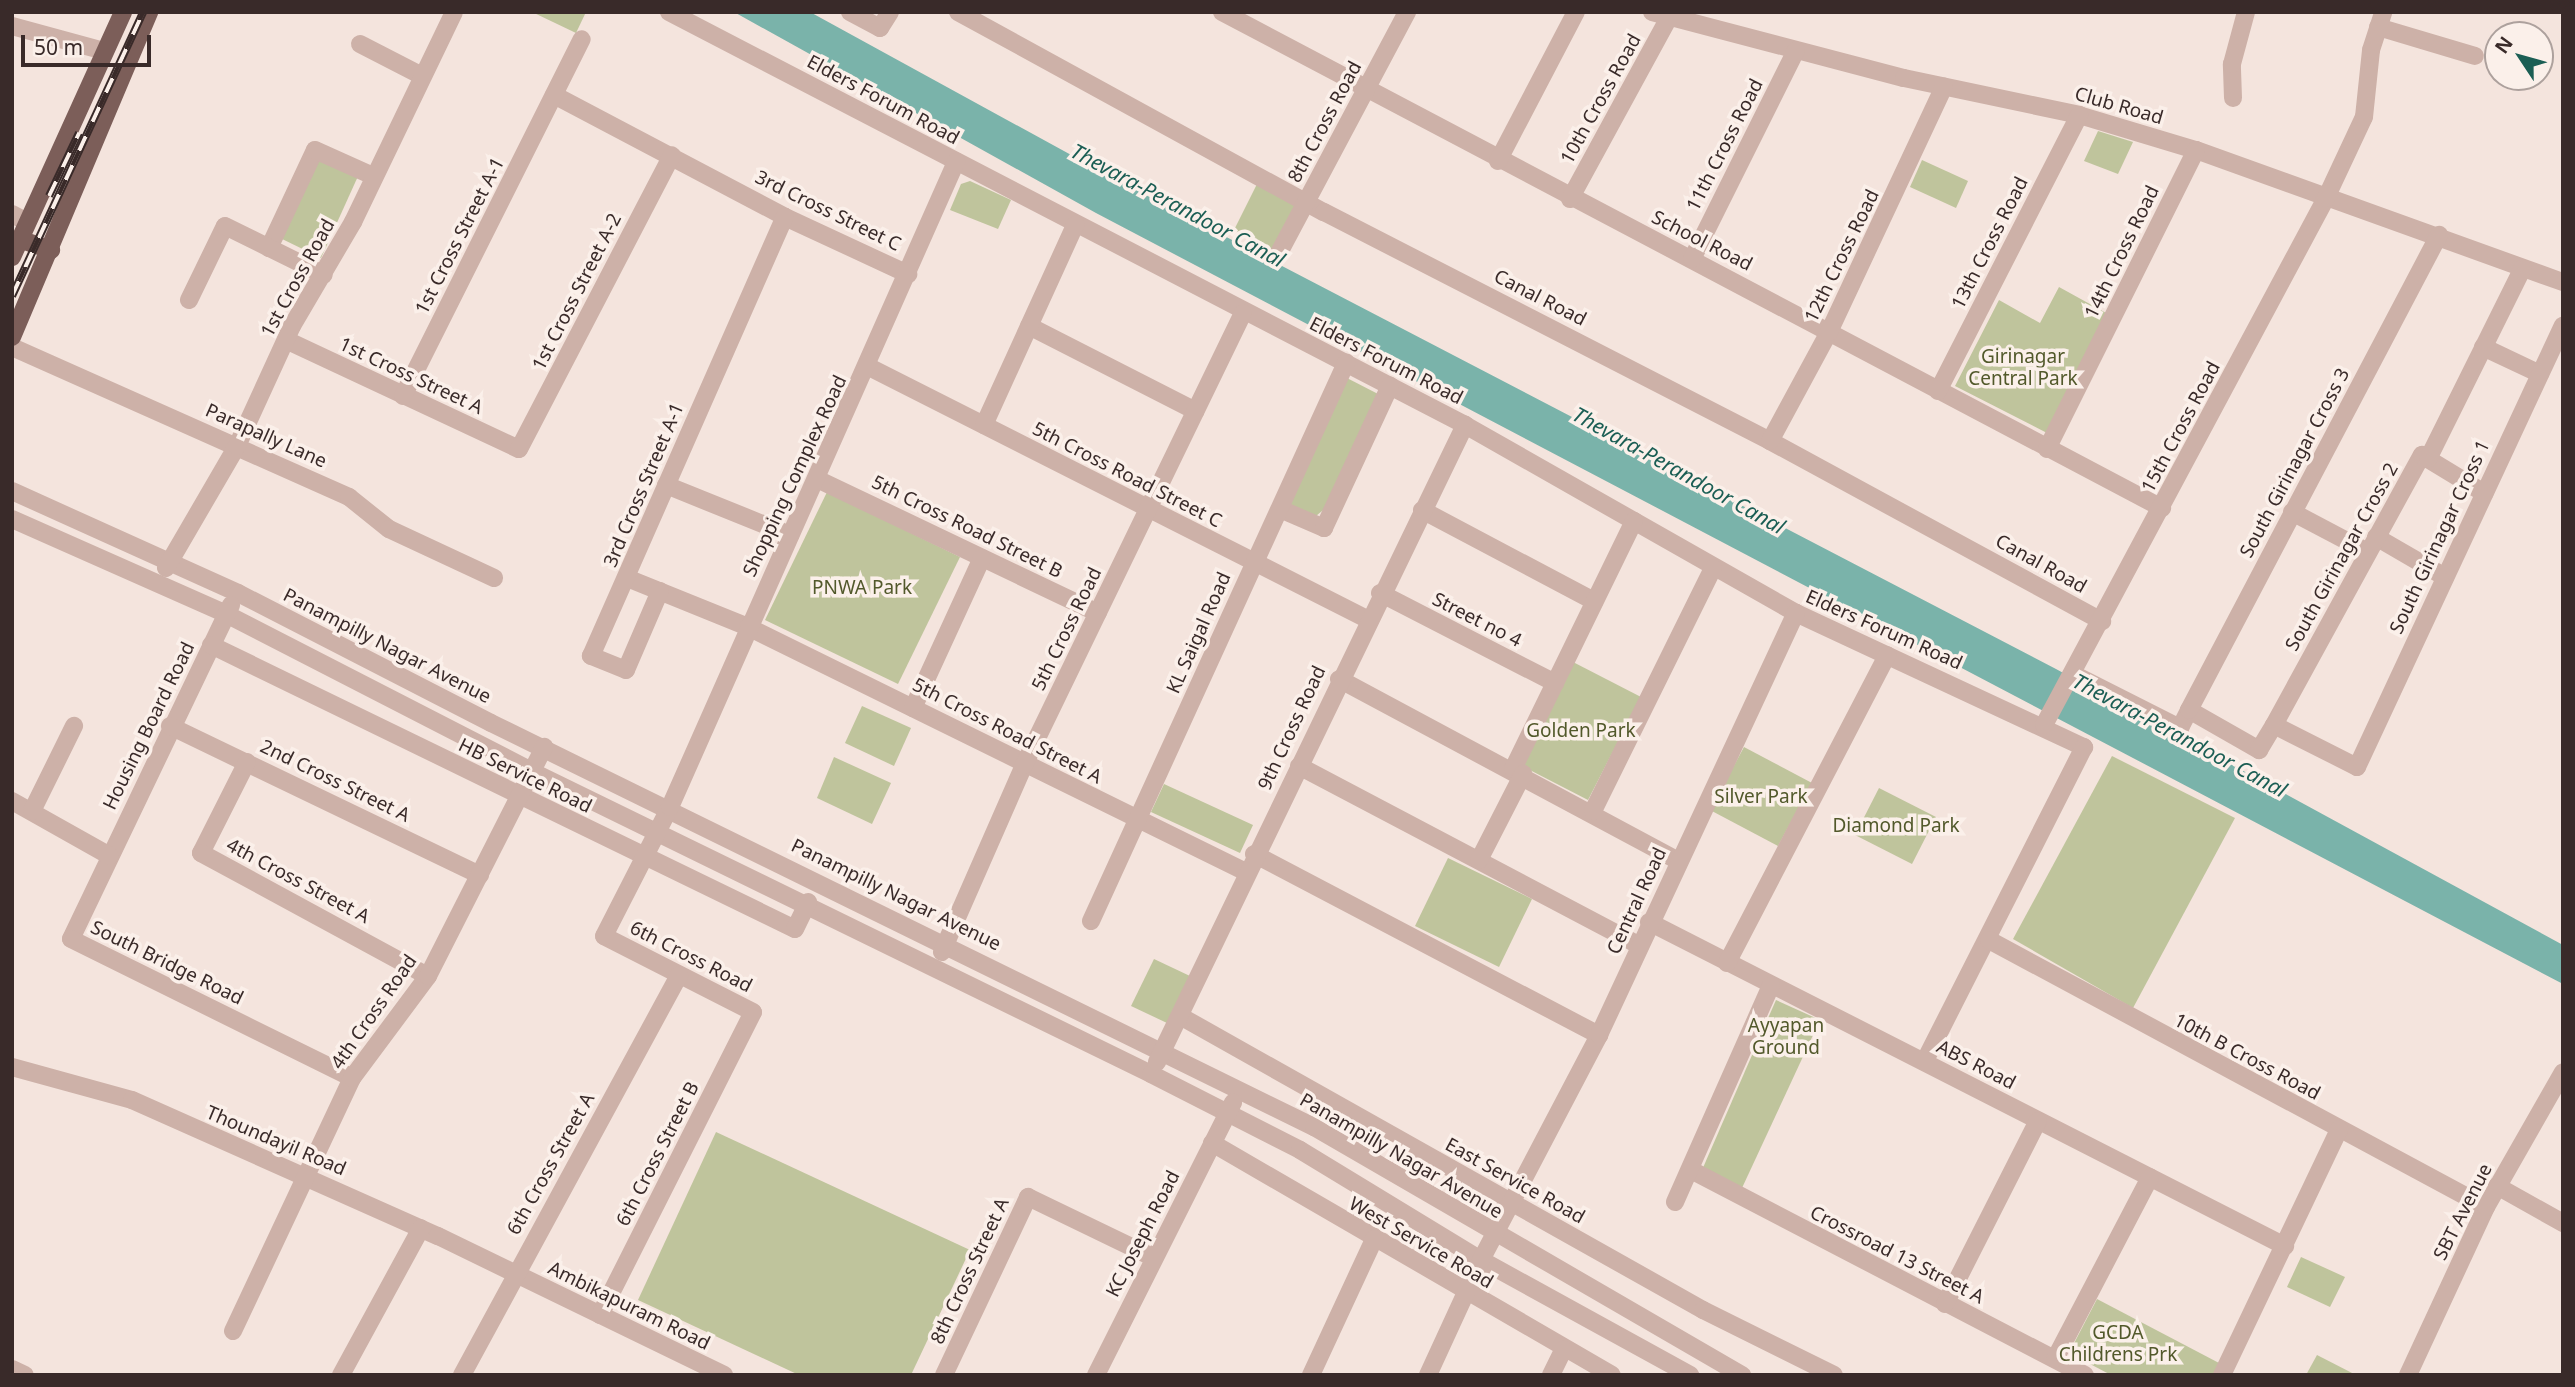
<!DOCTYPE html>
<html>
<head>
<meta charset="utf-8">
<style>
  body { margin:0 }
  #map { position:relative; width:2575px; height:1387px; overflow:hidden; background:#f4e4dd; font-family:"Noto Sans",sans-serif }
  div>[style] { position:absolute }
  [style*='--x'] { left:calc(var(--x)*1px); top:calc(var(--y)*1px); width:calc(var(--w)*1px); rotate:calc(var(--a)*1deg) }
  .green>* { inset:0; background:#bfc49c }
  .water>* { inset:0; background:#7ab3aa }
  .minor>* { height:18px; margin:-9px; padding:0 9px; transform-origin:9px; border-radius:9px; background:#cdb1a8 }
  .major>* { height:18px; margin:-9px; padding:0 9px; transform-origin:9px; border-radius:9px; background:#7c5e59 }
  .rail>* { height:8px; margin-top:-4px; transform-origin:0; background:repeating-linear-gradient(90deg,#fbf0ea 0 16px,#392a29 0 32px); box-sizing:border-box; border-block:2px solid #392a29 }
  span { translate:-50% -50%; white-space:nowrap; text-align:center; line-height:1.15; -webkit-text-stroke:7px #fbf0ea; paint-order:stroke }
  .street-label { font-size:19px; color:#392a29 }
  .park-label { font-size:19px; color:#52592b }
  .water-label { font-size:21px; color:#1b5e54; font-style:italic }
  .frame { position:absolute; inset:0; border:14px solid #392a29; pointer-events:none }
  .north { position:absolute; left:2484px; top:21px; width:70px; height:70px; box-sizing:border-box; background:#fbf0ea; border:2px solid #ada19d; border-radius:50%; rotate:306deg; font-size:19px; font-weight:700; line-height:28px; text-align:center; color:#392a29 }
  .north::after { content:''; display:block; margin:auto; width:24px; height:32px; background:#1b5e54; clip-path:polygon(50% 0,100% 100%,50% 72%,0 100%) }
  .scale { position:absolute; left:21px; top:35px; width:130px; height:32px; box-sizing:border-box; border:4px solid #392a29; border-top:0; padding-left:9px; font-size:21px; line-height:24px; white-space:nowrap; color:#392a29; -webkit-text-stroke:5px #fbf0ea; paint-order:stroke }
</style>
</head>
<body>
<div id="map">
  <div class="green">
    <div style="clip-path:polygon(532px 12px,586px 12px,576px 33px)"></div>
    <div style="clip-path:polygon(2098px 131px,2133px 142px,2118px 174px,2084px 161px)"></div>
    <div style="clip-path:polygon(316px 155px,359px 174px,321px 258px,278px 237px)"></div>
    <div style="clip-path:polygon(1922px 160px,1968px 181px,1956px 208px,1910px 187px)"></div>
    <div style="clip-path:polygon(970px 181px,1011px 200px,998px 229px,950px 210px,961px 184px)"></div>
    <div style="clip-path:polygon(1258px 182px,1298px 204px,1272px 250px,1234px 230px)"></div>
    <div style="clip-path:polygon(2059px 287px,2108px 314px,2047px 433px,1955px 386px,1999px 300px,2040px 323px)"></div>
    <div style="clip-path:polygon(1345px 377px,1380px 395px,1328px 506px,1316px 516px,1287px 504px)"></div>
    <div style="clip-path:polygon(827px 492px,960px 557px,898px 684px,765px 620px)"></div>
    <div style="clip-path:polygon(1573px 662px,1641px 697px,1588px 800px,1520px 765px)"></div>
    <div style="clip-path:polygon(862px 706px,911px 728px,894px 766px,845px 743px)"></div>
    <div style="clip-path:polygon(1744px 747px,1812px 783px,1778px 846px,1710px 810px)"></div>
    <div style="clip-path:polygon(2112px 756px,2235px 818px,2133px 1008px,2013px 939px)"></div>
    <div style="clip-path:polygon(834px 757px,891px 783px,872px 824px,817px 798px)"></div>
    <div style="clip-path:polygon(1164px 784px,1253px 825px,1240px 853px,1151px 812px)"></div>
    <div style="clip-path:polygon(1879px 788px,1936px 817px,1912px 864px,1855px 835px)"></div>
    <div style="clip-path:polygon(1448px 858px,1532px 899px,1499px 967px,1415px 926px)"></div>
    <div style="clip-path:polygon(1154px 959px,1190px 976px,1167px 1023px,1131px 1006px)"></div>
    <div style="clip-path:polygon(1776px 1000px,1820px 1020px,1742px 1188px,1702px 1170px)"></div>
    <div style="clip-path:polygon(716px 1132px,970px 1250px,911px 1375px,799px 1375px,638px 1300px)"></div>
    <div style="clip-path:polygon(2301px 1257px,2345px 1277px,2330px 1307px,2287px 1287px)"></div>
    <div style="clip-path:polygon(2097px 1299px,2219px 1363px,2213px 1375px,2111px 1375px,2069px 1353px)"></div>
    <div style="clip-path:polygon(2317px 1355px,2356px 1375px,2306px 1375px)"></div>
  </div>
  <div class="water">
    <div style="clip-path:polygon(734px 12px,810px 12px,1115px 179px,2056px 669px,2563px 945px,2563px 984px,1096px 213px)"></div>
  </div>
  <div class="minor">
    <div style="--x:669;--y:12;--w:897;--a:27.42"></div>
    <div style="--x:1465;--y:425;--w:381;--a:29.6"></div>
    <div style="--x:1796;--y:613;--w:318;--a:25"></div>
    <div style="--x:2084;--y:747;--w:353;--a:116.9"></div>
    <div style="--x:850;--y:12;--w:34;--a:28"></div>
    <div style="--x:880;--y:28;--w:19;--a:-58"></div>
    <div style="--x:958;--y:12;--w:417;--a:28.7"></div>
    <div style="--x:1324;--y:212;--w:501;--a:27.18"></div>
    <div style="--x:1770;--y:441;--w:378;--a:28.5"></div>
    <div style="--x:1222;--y:12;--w:1063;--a:27.82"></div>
    <div style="--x:1652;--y:12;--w:260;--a:14.7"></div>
    <div style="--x:1904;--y:78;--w:179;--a:11.9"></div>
    <div style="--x:2079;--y:115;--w:122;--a:16.7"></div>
    <div style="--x:2196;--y:150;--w:390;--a:19.8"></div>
    <div style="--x:12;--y:26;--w:95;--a:15.2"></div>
    <div style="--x:2378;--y:27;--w:101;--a:16.6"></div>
    <div style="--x:360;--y:44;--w:70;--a:27.3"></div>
    <div style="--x:554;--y:95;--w:261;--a:27.8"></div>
    <div style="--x:785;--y:217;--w:136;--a:24.9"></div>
    <div style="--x:2233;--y:98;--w:34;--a:-92"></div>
    <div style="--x:2232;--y:64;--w:54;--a:-74.9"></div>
    <div style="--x:1498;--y:161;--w:168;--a:-62.4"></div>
    <div style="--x:1570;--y:199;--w:213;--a:-61.4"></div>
    <div style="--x:12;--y:214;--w:17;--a:28"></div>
    <div style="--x:269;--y:248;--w:108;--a:-64.9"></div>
    <div style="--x:315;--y:150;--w:64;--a:24.1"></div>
    <div style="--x:1280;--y:251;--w:271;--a:-62"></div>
    <div style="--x:1692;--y:259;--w:233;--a:-63.5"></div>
    <div style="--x:189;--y:300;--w:82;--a:-64.1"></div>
    <div style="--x:225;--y:226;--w:110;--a:26.3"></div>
    <div style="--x:1029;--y:326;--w:187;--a:27"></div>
    <div style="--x:286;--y:340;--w:257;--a:25.1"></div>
    <div style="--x:519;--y:449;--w:331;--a:-62.5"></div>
    <div style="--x:12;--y:347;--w:369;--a:24"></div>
    <div style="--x:349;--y:497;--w:51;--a:38.7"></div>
    <div style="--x:389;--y:529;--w:116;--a:25"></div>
    <div style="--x:2483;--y:347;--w:63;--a:25.3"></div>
    <div style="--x:869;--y:367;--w:558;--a:26.84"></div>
    <div style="--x:1938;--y:391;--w:310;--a:-62.9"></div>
    <div style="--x:403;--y:396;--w:399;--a:-63.4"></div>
    <div style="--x:984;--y:425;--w:220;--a:-65.5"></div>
    <div style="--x:1770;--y:441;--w:124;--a:-61.6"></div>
    <div style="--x:1829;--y:332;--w:271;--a:-64.9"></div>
    <div style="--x:2047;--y:449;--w:334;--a:-63.5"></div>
    <div style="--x:2428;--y:459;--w:66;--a:31.3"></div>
    <div style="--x:817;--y:479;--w:311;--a:25.5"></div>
    <div style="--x:666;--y:485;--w:134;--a:22"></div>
    <div style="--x:12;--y:491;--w:248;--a:24.3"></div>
    <div style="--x:238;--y:593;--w:284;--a:27.2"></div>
    <div style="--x:491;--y:723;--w:917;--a:26.15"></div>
    <div style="--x:1314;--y:1127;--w:495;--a:30.1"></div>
    <div style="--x:1280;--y:509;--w:48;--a:23.4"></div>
    <div style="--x:1324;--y:528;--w:157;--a:-65.1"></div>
    <div style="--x:1422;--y:510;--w:195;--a:27.9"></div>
    <div style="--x:2292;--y:512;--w:86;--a:27.8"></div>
    <div style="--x:12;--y:519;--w:234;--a:23.9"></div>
    <div style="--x:226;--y:614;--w:345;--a:27.2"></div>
    <div style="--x:533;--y:772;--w:688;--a:26.04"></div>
    <div style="--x:1151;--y:1074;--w:167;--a:27"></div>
    <div style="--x:1300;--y:1150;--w:212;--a:31.3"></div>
    <div style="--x:1481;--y:1260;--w:239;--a:28.8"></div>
    <div style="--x:2376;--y:537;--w:80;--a:30.1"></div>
    <div style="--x:166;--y:568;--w:141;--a:-59.8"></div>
    <div style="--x:237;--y:446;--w:132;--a:-65.4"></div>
    <div style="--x:292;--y:326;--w:121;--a:-59.6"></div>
    <div style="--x:353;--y:222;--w:233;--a:-64.3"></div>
    <div style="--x:627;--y:578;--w:131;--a:22"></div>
    <div style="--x:748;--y:627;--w:555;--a:26.2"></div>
    <div style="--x:660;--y:591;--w:86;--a:113.3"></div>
    <div style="--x:626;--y:670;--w:38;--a:-158"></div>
    <div style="--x:591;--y:656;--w:480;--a:-66.2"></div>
    <div style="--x:1380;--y:593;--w:197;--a:27.2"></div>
    <div style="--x:231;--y:605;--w:370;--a:115.6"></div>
    <div style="--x:71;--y:939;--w:313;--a:26.3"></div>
    <div style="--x:211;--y:645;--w:649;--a:25.93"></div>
    <div style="--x:795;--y:929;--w:30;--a:-64"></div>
    <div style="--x:2075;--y:675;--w:118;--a:26.8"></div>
    <div style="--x:2180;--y:728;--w:20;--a:-63"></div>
    <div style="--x:2189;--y:710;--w:81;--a:29.7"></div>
    <div style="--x:2259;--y:750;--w:29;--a:-59"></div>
    <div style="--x:2274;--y:725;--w:93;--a:26.8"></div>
    <div style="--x:2357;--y:767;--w:487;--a:-65"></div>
    <div style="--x:1339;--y:679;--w:386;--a:28.2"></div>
    <div style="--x:913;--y:708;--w:165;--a:-65.3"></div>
    <div style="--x:2189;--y:710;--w:537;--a:-62.24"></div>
    <div style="--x:2044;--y:725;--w:598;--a:-61.85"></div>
    <div style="--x:2326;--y:198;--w:89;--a:-64.9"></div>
    <div style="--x:2364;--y:117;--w:67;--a:-84"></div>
    <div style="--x:2371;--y:50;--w:40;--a:-72"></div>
    <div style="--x:2274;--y:725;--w:308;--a:-61.3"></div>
    <div style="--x:2422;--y:455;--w:7;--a:34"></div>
    <div style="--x:2428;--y:459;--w:213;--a:-63.6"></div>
    <div style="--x:170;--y:726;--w:344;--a:25.7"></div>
    <div style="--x:247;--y:762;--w:102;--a:116.8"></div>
    <div style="--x:201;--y:853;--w:258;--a:28.5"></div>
    <div style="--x:1299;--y:766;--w:384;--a:27.8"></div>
    <div style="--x:1513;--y:769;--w:276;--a:-64"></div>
    <div style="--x:12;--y:801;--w:112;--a:29.3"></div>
    <div style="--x:32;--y:811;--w:95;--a:-63.7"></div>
    <div style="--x:1593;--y:811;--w:271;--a:-63.7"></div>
    <div style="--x:1254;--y:854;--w:390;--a:27.7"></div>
    <div style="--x:1479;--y:860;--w:97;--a:-62.9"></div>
    <div style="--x:1091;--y:921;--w:614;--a:-65.44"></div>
    <div style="--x:1649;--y:922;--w:714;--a:27"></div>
    <div style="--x:1989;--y:940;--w:564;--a:28.25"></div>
    <div style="--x:942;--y:952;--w:204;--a:-66.3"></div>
    <div style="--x:1024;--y:765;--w:502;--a:-64.15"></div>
    <div style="--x:1727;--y:963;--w:347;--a:-62.5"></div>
    <div style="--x:1180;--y:1016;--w:600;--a:29.34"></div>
    <div style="--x:1703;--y:1310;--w:146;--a:26.4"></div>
    <div style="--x:1157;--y:1062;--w:708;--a:-64.2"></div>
    <div style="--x:12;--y:1067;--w:124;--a:15.4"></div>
    <div style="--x:132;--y:1100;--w:335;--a:24"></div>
    <div style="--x:438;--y:1236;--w:318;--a:25.9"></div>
    <div style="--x:1212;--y:1143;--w:462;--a:30.1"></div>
    <div style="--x:1691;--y:1170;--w:444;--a:27.5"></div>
    <div style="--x:2497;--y:1186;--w:76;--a:29.3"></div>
    <div style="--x:1675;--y:1202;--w:237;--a:-66.1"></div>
    <div style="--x:1945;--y:1304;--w:205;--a:-63.1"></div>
    <div style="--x:600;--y:1315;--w:339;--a:-63.2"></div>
    <div style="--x:753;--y:1012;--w:167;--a:-153"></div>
    <div style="--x:604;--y:936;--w:145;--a:-62.9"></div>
    <div style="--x:670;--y:807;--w:706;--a:-66.09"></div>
    <div style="--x:233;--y:1331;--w:280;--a:-64.8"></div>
    <div style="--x:352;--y:1078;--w:127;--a:-53.3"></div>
    <div style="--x:428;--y:976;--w:257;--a:-63.1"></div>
    <div style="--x:2055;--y:1359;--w:205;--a:-62.4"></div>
    <div style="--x:12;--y:1369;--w:14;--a:25"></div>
    <div style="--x:341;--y:1375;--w:167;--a:-61.4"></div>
    <div style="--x:462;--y:1375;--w:455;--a:-61.5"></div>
    <div style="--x:944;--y:1375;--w:197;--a:-64.7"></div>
    <div style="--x:1028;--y:1197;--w:140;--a:25.8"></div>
    <div style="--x:1096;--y:1375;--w:305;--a:-63.3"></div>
    <div style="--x:1311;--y:1375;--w:150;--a:-65.1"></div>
    <div style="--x:1428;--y:1375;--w:127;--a:-65.3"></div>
    <div style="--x:1481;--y:1260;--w:254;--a:-62.3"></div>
    <div style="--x:1599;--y:1035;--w:466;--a:-65"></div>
    <div style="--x:1551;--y:1375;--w:28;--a:-64"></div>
    <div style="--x:2222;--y:1375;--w:272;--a:-64.5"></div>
    <div style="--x:2408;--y:1375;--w:185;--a:-65.1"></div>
    <div style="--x:2486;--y:1207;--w:155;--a:-60.3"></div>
  </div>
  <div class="major">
    <div style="--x:19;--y:239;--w:34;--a:19"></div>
    <div style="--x:12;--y:257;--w:269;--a:-65.6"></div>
    <div style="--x:12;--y:337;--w:353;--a:-67.1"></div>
  </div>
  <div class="rail">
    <div style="--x:49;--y:196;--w:70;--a:-64.5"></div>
    <div style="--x:12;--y:296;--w:313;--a:-65.2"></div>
  </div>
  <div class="street-label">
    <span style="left:1601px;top:99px;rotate:-61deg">10th Cross Road</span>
    <span style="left:883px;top:100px;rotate:28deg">Elders Forum Road</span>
    <span style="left:2119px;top:106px;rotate:16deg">Club Road</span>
    <span style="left:1325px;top:122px;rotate:-62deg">8th Cross Road</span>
    <span style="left:1725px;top:145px;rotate:-63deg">11th Cross Road</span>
    <span style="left:828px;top:211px;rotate:26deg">3rd Cross Street C</span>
    <span style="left:460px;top:236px;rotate:-63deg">1st Cross Street A-1</span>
    <span style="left:1702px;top:241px;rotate:27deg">School Road</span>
    <span style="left:1990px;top:243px;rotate:-63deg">13th Cross Road</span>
    <span style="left:2122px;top:252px;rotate:-64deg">14th Cross Road</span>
    <span style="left:1842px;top:256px;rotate:-64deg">12th Cross Road</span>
    <span style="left:298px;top:278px;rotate:-61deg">1st Cross Road</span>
    <span style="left:577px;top:292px;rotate:-63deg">1st Cross Street A-2</span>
    <span style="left:1540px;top:298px;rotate:27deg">Canal Road</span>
    <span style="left:1386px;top:361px;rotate:27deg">Elders Forum Road</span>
    <span style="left:411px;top:376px;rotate:25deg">1st Cross Street A</span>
    <span style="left:2181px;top:427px;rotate:-62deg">15th Cross Road</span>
    <span style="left:266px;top:436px;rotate:24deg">Parapally Lane</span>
    <span style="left:2295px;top:463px;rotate:-62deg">South Girinagar Cross 3</span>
    <span style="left:1127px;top:475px;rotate:27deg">5th Cross Road Street C</span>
    <span style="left:795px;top:476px;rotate:-65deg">Shopping Complex Road</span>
    <span style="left:644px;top:485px;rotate:-67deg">3rd Cross Street A-1</span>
    <span style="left:967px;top:527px;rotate:26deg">5th Cross Road Street B</span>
    <span style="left:2440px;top:537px;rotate:-65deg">South Girinagar Cross 1</span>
    <span style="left:2342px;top:557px;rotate:-61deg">South Girinagar Cross 2</span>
    <span style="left:2041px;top:564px;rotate:29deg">Canal Road</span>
    <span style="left:1477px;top:620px;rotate:27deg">Street no 4</span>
    <span style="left:1067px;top:629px;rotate:-64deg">5th Cross Road</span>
    <span style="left:1884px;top:630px;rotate:24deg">Elders Forum Road</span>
    <span style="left:1199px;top:633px;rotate:-66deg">KL Saigal Road</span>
    <span style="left:387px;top:646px;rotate:27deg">Panampilly Nagar Avenue</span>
    <span style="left:149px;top:726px;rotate:-64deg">Housing Board Road</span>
    <span style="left:1292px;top:728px;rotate:-65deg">9th Cross Road</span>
    <span style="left:1007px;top:731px;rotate:27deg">5th Cross Road Street A</span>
    <span style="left:525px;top:776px;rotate:26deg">HB Service Road</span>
    <span style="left:335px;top:781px;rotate:26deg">2nd Cross Street A</span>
    <span style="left:298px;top:881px;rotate:28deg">4th Cross Street A</span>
    <span style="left:896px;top:895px;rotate:26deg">Panampilly Nagar Avenue</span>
    <span style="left:1637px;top:901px;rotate:-65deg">Central Road</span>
    <span style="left:691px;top:957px;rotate:27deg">6th Cross Road</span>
    <span style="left:167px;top:963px;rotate:26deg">South Bridge Road</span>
    <span style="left:374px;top:1012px;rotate:-55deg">4th Cross Road</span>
    <span style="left:2247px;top:1057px;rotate:28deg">10th B Cross Road</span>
    <span style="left:1976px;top:1065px;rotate:27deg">ABS Road</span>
    <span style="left:276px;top:1141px;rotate:23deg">Thoundayil Road</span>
    <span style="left:658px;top:1154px;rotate:-63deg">6th Cross Street B</span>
    <span style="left:1401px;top:1156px;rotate:30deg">Panampilly Nagar Avenue</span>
    <span style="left:551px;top:1164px;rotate:-61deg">6th Cross Street A</span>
    <span style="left:1515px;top:1181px;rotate:29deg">East Service Road</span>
    <span style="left:2463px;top:1212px;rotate:-63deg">SBT Avenue</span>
    <span style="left:1143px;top:1234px;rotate:-63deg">KC Joseph Road</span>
    <span style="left:1421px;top:1243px;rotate:30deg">West Service Road</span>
    <span style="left:1897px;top:1255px;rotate:27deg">Crossroad 13 Street A</span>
    <span style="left:970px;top:1271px;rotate:-65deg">8th Cross Street A</span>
    <span style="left:629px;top:1306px;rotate:26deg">Ambikapuram Road</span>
  </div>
  <div class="park-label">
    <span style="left:2023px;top:368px">Girinagar<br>Central Park</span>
    <span style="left:862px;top:588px">PNWA Park</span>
    <span style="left:1581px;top:731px">Golden Park</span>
    <span style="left:1761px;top:797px">Silver Park</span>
    <span style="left:1896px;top:826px">Diamond Park</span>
    <span style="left:1786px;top:1037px">Ayyapan<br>Ground</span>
    <span style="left:2118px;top:1344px">GCDA<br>Childrens Prk</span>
  </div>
  <div class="water-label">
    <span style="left:1178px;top:205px;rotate:28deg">Thevara-Perandoor Canal</span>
    <span style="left:1679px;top:470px;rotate:29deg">Thevara-Perandoor Canal</span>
    <span style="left:2180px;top:735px;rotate:28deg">Thevara-Perandoor Canal</span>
  </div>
  <div class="frame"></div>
  <div class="north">N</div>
  <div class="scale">50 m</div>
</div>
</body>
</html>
